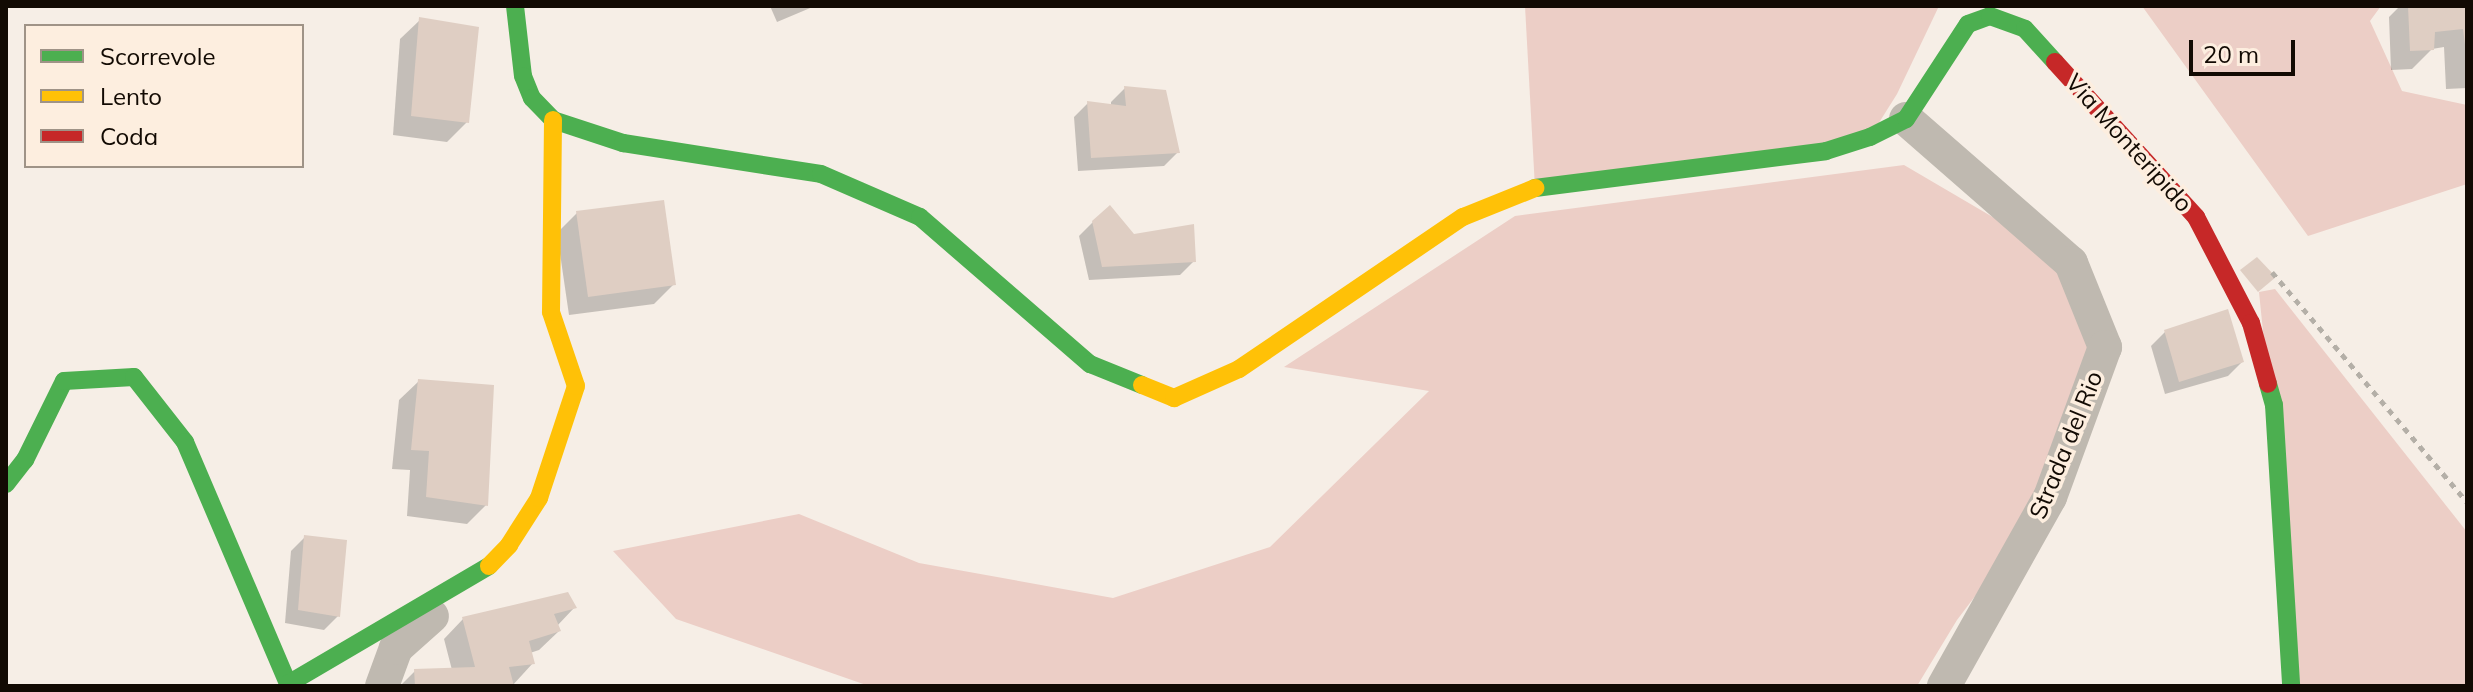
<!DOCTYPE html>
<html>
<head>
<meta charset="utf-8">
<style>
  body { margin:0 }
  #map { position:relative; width:2473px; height:692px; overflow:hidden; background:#f6eee6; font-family:Mulish,sans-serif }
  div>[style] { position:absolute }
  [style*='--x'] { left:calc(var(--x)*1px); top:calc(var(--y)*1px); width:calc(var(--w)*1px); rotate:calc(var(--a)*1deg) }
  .green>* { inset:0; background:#eccec6 }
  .shadow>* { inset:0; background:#0003 }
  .building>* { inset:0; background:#dfcec3 }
  .path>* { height:5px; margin-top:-2.5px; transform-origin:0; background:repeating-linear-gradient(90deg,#b4afa7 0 6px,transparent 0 12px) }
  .street>* { height:34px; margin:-17px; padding:0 17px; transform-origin:17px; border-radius:17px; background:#bfb9b0 }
  .fast>* { height:18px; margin:-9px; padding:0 9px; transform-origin:9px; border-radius:9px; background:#4caf50 }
  .slow>* { height:18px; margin:-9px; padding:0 9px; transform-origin:9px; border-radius:9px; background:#ffc107 }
  .jam>* { height:18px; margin:-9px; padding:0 9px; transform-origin:9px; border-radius:9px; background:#c62828 }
  span { translate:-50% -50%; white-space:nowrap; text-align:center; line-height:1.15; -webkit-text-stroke:7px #fdeedf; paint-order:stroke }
  .street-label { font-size:24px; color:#120a03 }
  .frame { position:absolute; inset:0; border:8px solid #120a03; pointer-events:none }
  .legend { position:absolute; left:24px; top:24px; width:280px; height:144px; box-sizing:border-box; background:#fdeedf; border:2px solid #9f9387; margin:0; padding:10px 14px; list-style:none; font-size:24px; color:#120a03 }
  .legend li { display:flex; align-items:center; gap:16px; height:40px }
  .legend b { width:40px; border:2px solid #9f9387 }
  .scale { position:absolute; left:2189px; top:40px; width:106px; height:36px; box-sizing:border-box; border:4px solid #120a03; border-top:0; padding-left:10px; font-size:24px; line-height:28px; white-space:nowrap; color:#120a03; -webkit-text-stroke:6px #fdeedf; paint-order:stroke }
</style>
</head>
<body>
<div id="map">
  <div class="green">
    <div style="clip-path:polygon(1525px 6px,1939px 6px,1897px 94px,1870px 137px,1535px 188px)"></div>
    <div style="clip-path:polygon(2142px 6px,2381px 6px,2370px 21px,2402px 91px,2467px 105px,2467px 184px,2308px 236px)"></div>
    <div style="clip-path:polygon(1904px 165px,2071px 263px,2105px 347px,2050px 497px,1957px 620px,1917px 686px,869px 686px,676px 619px,613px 551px,799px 514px,919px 563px,1113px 598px,1270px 547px,1429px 391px,1284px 367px,1515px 216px)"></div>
    <div style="clip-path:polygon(2275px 289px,2467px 532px,2467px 686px,2299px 686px,2259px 292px)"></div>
  </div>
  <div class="shadow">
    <div style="clip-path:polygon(770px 6px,815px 6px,777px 22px)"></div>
    <div style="clip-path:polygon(2400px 6px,2467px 6px,2467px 88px,2446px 89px,2444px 47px,2432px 49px,2412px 69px,2391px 70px,2389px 17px)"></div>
    <div style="clip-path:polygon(420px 20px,467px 122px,447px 142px,393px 135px,400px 39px)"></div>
    <div style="clip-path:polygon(1125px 88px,1178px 152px,1164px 166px,1078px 171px,1074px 117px,1088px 103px,1111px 106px,1111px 102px)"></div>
    <div style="clip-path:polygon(577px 213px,674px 284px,654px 304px,569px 315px,557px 233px)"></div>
    <div style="clip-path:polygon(1093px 222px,1133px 236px,1194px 261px,1180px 275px,1089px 280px,1079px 236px)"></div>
    <div style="clip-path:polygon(2165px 332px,2242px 362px,2228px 376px,2165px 394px,2151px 346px)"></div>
    <div style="clip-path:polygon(419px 381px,486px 505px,467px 524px,407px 516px,410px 470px,392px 469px,399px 400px)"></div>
    <div style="clip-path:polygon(305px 537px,338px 616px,324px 630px,285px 623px,291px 551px)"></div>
    <div style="clip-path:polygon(574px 608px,557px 626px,559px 631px,539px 650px,530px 653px,533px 663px,512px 686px,400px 686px,415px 671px,452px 670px,444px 639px,463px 619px)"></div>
  </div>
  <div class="building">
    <div style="clip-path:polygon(2408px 6px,2467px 6px,2467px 60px,2463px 29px,2435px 32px,2434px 50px,2410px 51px)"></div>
    <div style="clip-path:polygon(419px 17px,479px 27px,469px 123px,411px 116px)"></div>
    <div style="clip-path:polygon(1124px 86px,1166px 90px,1180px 153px,1091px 158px,1087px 101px,1126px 106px)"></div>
    <div style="clip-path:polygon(664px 200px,676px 285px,588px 297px,576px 211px)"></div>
    <div style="clip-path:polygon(1110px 205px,1134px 234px,1194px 224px,1196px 262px,1102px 267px,1092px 221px)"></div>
    <div style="clip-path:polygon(2257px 257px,2276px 277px,2258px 292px,2240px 270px)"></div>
    <div style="clip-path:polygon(2228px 309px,2244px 362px,2179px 382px,2164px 330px)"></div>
    <div style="clip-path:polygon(418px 379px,494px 385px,488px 506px,426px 497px,429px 451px,411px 450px)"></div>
    <div style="clip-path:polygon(304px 535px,347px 540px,340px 617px,298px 610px)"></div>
    <div style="clip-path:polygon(568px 592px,577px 608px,554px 614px,561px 631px,529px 641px,535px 664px,509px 667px,514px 686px,415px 686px,414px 669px,475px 667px,462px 617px)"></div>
  </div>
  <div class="path">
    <div style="--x:2272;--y:272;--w:302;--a:49.7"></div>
  </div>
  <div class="street">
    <div style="--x:1906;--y:119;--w:219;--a:41.1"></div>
    <div style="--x:2071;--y:263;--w:91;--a:68"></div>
    <div style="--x:2105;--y:347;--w:160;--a:110.1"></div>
    <div style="--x:2050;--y:497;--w:217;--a:119.3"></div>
    <div style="--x:382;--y:686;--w:40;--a:-69.8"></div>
    <div style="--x:396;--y:648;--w:48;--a:-41.6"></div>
  </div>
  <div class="fast">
    <div style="--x:515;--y:6;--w:70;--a:83.5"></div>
    <div style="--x:523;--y:76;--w:24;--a:68"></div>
    <div style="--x:532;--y:98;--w:30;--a:46"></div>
    <div style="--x:553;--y:120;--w:74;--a:18.2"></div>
    <div style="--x:623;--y:143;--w:200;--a:8.9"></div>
    <div style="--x:821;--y:174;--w:108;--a:23.5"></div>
    <div style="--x:920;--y:217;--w:225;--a:40.9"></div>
    <div style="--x:1090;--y:364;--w:56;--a:22"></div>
    <div style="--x:1535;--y:188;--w:293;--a:-7.2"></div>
    <div style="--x:1826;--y:151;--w:46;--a:-17.7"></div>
    <div style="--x:1870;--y:137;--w:40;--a:-26.6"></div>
    <div style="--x:1906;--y:119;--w:113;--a:-56.9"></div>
    <div style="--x:1968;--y:24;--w:23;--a:-20"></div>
    <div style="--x:1990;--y:16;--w:37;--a:20"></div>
    <div style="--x:2025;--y:29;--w:45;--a:47.7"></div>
    <div style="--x:2268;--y:384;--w:22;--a:74"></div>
    <div style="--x:2274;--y:405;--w:282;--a:86.5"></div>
    <div style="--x:6;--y:484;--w:31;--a:-52"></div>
    <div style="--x:25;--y:460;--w:88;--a:-63.7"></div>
    <div style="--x:64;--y:381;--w:70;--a:-3.3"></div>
    <div style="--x:134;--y:377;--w:83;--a:51.9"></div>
    <div style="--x:185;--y:442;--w:263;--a:66.9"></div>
    <div style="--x:288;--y:684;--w:233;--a:-30.4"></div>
  </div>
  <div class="slow">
    <div style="--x:1142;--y:385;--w:35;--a:22"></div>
    <div style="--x:1174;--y:398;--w:71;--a:-24"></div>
    <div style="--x:1239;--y:369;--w:271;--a:-34.2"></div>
    <div style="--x:1463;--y:217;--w:78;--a:-21.9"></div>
    <div style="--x:489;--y:566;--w:29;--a:-46"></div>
    <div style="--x:509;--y:545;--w:56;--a:-57.4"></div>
    <div style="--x:539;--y:498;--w:118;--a:-71.7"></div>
    <div style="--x:576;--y:386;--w:78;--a:-108.7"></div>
    <div style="--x:551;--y:312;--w:192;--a:-89.4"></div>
  </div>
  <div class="jam">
    <div style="--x:2055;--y:62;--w:210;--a:47.7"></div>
    <div style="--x:2196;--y:217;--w:119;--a:62.6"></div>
    <div style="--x:2251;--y:323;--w:63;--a:74.4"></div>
  </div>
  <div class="street-label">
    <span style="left:2129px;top:143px;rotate:48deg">Via Monteripido</span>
    <span style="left:2066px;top:445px;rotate:-68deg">Strada del Rio</span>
  </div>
  <div class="frame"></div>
  <ul class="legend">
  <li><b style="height:10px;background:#4caf50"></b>Scorrevole</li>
  <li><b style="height:10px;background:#ffc107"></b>Lento</li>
  <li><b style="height:10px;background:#c62828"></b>Coda</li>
  </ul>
  <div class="scale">20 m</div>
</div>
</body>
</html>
